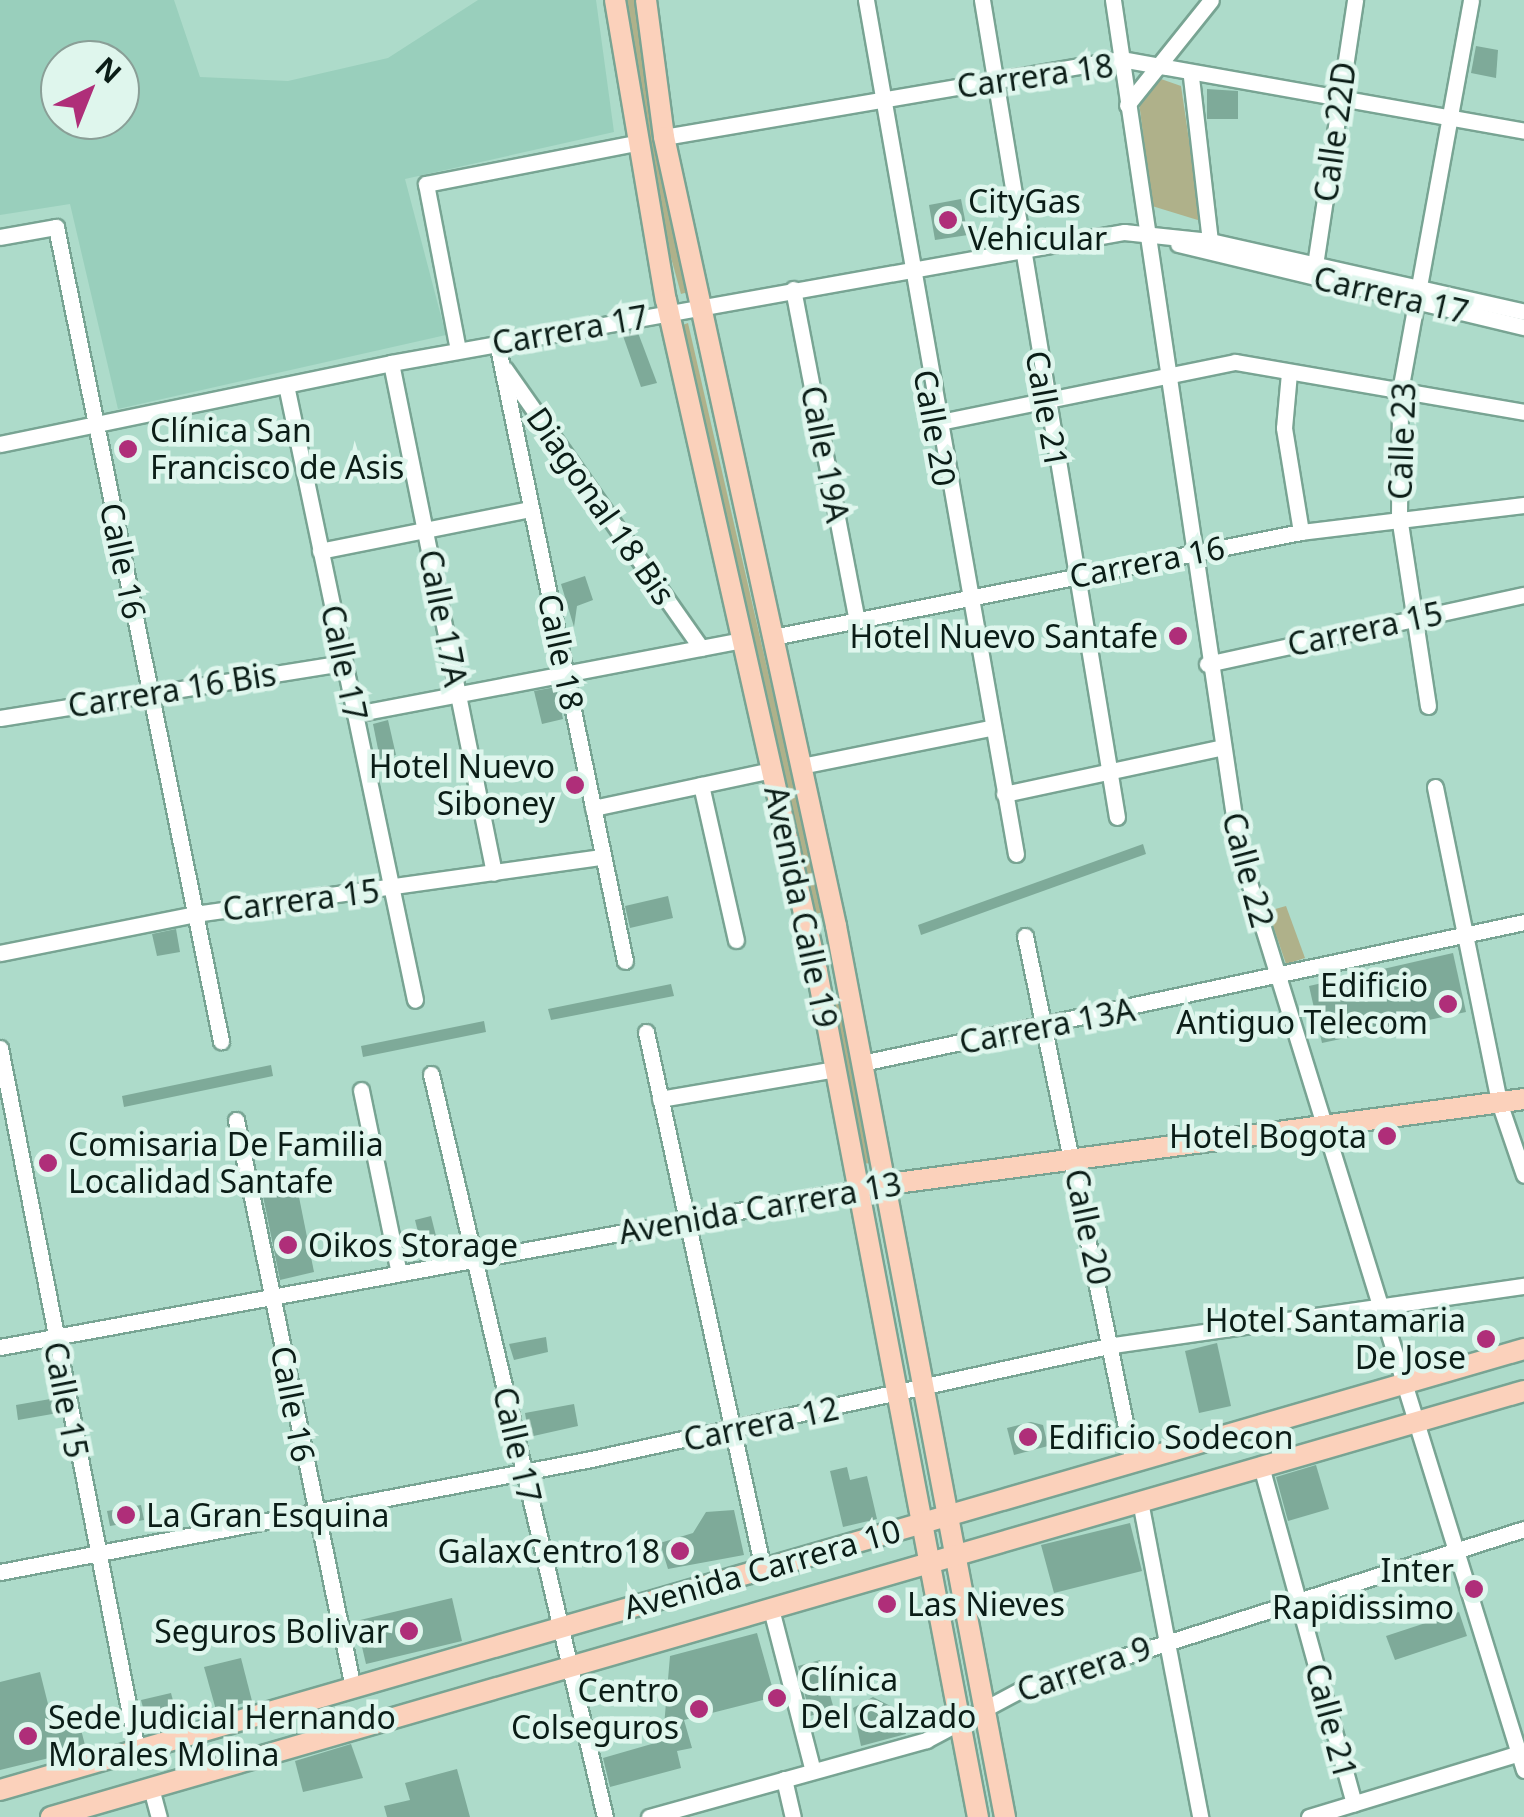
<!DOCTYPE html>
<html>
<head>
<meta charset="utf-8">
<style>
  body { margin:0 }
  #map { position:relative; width:1524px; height:1817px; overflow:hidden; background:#addbca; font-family:"Noto Sans",sans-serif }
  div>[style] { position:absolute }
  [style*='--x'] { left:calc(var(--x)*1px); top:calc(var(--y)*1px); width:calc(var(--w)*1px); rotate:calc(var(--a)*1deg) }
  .built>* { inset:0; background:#99cfbc }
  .green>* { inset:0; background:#afb18a }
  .building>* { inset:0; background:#7eaa99 }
  .roads { filter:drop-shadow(2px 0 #78a493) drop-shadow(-2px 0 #78a493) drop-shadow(0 2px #78a493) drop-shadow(0 -2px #78a493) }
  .minor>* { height:15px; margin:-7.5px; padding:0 7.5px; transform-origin:7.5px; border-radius:7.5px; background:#fff }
  .major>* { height:20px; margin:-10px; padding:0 10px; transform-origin:10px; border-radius:10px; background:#fbd1bb }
  .dots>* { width:28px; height:28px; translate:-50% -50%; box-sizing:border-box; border:5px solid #dff6ed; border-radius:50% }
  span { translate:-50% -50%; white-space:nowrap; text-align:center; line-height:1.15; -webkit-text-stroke:9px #dff6ed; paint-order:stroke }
  .street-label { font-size:32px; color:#0b1d17 }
  .poi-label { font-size:32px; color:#0b1d17 }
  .left { translate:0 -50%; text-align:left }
  .right { translate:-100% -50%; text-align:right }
  .north { position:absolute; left:40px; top:40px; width:100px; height:100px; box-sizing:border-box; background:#dff6ed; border:2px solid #8a9f97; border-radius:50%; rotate:43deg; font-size:28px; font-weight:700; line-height:40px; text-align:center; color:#0b1d17 }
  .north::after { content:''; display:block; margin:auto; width:35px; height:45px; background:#af2e79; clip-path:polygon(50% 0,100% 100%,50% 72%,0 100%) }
</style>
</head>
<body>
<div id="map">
  <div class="built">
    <div style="clip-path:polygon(evenodd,0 0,174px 0,200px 77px,288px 81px,388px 58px,478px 0,596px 0,614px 132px,405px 179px,446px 335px,118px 409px,70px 204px,0 215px,0 0,120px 60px,120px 120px,60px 120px,60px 60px,120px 60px)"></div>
  </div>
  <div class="green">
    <div style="clip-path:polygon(624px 0,637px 0,688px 292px,681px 294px,653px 192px)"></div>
    <div style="clip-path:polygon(1161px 79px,1181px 86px,1201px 221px,1152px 206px,1139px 102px)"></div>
    <div style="clip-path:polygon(688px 323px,823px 912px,816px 914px,680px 326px)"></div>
    <div style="clip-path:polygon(1286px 906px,1305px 958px,1286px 964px,1268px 911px)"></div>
    <div style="clip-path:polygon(840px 997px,871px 1163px,861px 1164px,830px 998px)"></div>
  </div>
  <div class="building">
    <div style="clip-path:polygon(1476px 46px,1498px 50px,1496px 78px,1471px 73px)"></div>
    <div style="clip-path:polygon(1207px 89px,1238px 91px,1238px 119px,1207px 119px)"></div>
    <div style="clip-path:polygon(961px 199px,968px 235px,935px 240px,929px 205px)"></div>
    <div style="clip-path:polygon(637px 330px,657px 383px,641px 387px,622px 333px)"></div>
    <div style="clip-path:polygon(585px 576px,593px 600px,577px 606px,574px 627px,561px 584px)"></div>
    <div style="clip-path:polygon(556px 687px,563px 719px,542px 724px,534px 691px)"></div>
    <div style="clip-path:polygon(388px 720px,396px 755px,380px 759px,373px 724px)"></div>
    <div style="clip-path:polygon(1143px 844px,1146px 854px,921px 935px,918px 925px)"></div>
    <div style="clip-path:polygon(668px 896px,673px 918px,630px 928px,625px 906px)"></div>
    <div style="clip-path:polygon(176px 929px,180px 952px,157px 956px,152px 934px)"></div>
    <div style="clip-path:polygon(1453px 953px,1466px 1012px,1322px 1043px,1309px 986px)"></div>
    <div style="clip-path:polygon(671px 984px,674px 996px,551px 1020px,548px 1009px)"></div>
    <div style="clip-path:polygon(484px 1021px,486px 1032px,363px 1057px,361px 1046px)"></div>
    <div style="clip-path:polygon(271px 1065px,273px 1076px,124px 1107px,122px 1096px)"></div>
    <div style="clip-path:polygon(298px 1192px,314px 1272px,280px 1280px,263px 1196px)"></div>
    <div style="clip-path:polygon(431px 1216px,439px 1248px,423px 1252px,415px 1220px)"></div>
    <div style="clip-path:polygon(546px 1337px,548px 1352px,514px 1360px,509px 1344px)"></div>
    <div style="clip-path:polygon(1217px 1343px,1231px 1406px,1199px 1413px,1185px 1351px)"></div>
    <div style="clip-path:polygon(56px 1398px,58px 1413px,18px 1420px,16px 1405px)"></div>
    <div style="clip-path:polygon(574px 1404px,578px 1426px,529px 1437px,525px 1413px)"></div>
    <div style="clip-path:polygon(1031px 1422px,1043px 1425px,1048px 1446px,1014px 1455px,1007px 1428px)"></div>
    <div style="clip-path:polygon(1316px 1465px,1329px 1509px,1288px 1521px,1276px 1477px)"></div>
    <div style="clip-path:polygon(847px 1467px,850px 1480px,867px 1476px,877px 1519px,843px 1527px,830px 1471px)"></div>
    <div style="clip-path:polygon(141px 1505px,144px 1520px,110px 1526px,107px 1511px)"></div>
    <div style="clip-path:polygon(734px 1510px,744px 1555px,668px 1569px,660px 1543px,693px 1533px,706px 1512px)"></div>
    <div style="clip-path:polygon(1130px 1523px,1142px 1571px,1054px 1593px,1041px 1545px)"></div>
    <div style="clip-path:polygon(452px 1598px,462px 1641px,366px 1664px,356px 1621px)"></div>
    <div style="clip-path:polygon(1459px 1612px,1467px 1636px,1395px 1660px,1386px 1636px)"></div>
    <div style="clip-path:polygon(757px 1633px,775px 1697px,684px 1720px,692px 1748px,677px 1751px,681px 1768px,610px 1787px,603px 1758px,655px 1743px,651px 1730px,664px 1726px,670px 1656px)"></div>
    <div style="clip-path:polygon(241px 1658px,252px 1701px,216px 1710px,204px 1667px)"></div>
    <div style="clip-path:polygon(820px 1660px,834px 1709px,810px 1716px,798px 1666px)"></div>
    <div style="clip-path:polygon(40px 1672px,51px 1716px,76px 1710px,86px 1749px,0 1770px,0 1682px)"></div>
    <div style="clip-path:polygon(171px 1693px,178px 1720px,148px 1727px,141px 1700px)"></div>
    <div style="clip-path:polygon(873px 1697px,900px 1711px,906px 1734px,861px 1746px,853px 1708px)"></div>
    <div style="clip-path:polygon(351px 1744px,363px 1778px,303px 1792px,295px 1761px)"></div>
    <div style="clip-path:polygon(457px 1769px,470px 1817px,387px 1817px,384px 1806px,410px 1800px,405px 1783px)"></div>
  </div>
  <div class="roads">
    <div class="minor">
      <div style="--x:866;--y:0;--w:867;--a:80.04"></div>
      <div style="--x:982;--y:0;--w:828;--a:80.62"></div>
      <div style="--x:1113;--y:0;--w:859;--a:81.57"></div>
      <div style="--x:1239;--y:850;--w:963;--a:72.79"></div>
      <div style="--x:1191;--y:77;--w:165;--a:83.4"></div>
      <div style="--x:1127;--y:105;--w:134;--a:-51.3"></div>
      <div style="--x:664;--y:137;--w:464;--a:-9.7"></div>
      <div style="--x:1121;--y:59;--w:409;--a:10.1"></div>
      <div style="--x:56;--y:227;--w:831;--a:78.54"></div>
      <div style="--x:0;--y:237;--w:57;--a:-10.1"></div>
      <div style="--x:1178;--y:244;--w:356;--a:13.5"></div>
      <div style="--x:1315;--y:265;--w:268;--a:-81.4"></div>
      <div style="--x:793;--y:289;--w:337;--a:79.1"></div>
      <div style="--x:497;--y:343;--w:631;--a:78.3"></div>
      <div style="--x:458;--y:350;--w:169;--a:-100.9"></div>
      <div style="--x:426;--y:184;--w:213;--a:-11.1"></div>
      <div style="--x:391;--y:363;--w:520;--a:78.58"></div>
      <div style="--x:505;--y:369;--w:341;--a:54.9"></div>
      <div style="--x:1289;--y:373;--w:55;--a:95.2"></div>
      <div style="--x:1284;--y:428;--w:105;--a:80.7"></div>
      <div style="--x:286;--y:385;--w:628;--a:78.15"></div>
      <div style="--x:935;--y:423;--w:306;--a:-11.5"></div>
      <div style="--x:1235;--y:362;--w:293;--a:9.8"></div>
      <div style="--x:0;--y:444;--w:399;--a:-11.7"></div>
      <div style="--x:391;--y:363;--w:745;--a:-10.13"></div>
      <div style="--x:1124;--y:232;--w:86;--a:6"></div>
      <div style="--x:1210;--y:241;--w:322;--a:12.7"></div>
      <div style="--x:320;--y:551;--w:215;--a:-11.3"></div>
      <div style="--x:773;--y:637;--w:538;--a:-11.25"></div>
      <div style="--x:1301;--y:532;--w:225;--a:-6.9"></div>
      <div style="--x:1207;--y:664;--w:324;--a:-12.3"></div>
      <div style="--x:1428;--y:706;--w:192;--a:-98.7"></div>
      <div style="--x:1399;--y:516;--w:125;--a:-89.5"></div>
      <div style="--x:1400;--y:391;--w:397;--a:-79.7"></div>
      <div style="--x:355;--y:714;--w:395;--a:-10.8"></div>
      <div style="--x:0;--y:718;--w:348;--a:-9.1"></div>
      <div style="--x:801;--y:766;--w:192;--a:-11.4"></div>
      <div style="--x:701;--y:785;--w:159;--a:77.3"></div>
      <div style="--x:1435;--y:787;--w:321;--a:78.5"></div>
      <div style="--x:1499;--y:1102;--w:77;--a:71.1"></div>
      <div style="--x:1004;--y:794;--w:220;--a:-12.1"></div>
      <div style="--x:593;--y:808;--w:183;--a:-12"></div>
      <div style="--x:1025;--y:936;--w:536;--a:78.38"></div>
      <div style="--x:0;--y:953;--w:199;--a:-11.3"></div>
      <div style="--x:195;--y:914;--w:412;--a:-8"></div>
      <div style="--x:646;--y:1032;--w:550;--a:77.71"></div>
      <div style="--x:0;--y:1048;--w:715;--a:78.96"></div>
      <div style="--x:862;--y:1063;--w:677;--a:-12.02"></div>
      <div style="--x:431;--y:1074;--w:763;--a:76.82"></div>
      <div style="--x:361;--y:1090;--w:187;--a:78.3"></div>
      <div style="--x:660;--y:1099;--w:178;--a:-9.7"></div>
      <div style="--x:236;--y:1120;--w:580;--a:78.36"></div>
      <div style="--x:0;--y:1347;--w:872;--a:-10.43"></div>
      <div style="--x:1261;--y:1466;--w:350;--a:74.6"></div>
      <div style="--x:1140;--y:1501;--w:322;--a:79.2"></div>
      <div style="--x:0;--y:1572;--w:602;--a:-10.82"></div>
      <div style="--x:591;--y:1459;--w:534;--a:-12.32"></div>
      <div style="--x:1113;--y:1345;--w:415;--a:-8.2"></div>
      <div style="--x:771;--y:1609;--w:167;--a:75.5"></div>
      <div style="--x:784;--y:1779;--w:39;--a:77"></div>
      <div style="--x:151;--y:1788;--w:30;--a:75"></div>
      <div style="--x:649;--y:1817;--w:288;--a:-15.5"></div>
      <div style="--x:926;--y:1740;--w:109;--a:-28"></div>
      <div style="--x:1022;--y:1689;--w:527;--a:-17.68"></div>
      <div style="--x:1309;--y:1817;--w:220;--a:-16.9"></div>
    </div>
    <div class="major">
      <div style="--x:615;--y:0;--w:304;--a:80.4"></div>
      <div style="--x:666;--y:300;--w:688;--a:77.32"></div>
      <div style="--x:817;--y:971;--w:861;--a:79.23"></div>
      <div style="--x:646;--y:0;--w:138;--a:82.5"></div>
      <div style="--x:664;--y:137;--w:808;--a:77.7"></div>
      <div style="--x:836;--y:926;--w:907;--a:79.26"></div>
      <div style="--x:874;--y:1186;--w:656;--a:-7.62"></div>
      <div style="--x:0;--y:1790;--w:1587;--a:-16.14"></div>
      <div style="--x:51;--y:1817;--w:1533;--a:-16.13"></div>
    </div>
  </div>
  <div class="dots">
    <div style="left:948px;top:220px;background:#af2e79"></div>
    <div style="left:128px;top:449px;background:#af2e79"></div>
    <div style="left:1178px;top:636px;background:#af2e79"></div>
    <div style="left:575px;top:785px;background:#af2e79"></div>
    <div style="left:1448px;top:1004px;background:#af2e79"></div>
    <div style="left:1387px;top:1136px;background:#af2e79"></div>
    <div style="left:48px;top:1163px;background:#af2e79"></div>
    <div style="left:288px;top:1245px;background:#af2e79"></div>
    <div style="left:1486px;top:1339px;background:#af2e79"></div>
    <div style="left:1028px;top:1437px;background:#af2e79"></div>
    <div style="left:126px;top:1515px;background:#af2e79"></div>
    <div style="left:680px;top:1551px;background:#af2e79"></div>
    <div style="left:1474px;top:1589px;background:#af2e79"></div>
    <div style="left:887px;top:1604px;background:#af2e79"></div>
    <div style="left:409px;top:1631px;background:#af2e79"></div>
    <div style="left:777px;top:1698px;background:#af2e79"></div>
    <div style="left:699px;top:1709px;background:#af2e79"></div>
    <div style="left:28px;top:1736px;background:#af2e79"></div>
  </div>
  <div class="street-label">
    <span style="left:1035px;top:76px;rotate:-8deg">Carrera 18</span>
    <span style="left:1335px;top:132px;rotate:-82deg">Calle 22D</span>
    <span style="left:1391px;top:295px;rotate:13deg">Carrera 17</span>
    <span style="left:570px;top:330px;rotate:-10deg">Carrera 17</span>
    <span style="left:1047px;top:409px;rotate:80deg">Calle 21</span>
    <span style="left:935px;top:428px;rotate:80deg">Calle 20</span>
    <span style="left:1402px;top:441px;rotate:-88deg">Calle 23</span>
    <span style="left:825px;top:454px;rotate:79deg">Calle 19A</span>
    <span style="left:601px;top:506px;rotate:55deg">Diagonal 18 Bis</span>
    <span style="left:123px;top:561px;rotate:78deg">Calle 16</span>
    <span style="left:1147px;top:562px;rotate:-11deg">Carrera 16</span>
    <span style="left:443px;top:618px;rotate:79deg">Calle 17A</span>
    <span style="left:1365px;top:629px;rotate:-12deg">Carrera 15</span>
    <span style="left:561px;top:652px;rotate:78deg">Calle 18</span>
    <span style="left:344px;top:663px;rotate:78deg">Calle 17</span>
    <span style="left:172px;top:690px;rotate:-9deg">Carrera 16 Bis</span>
    <span style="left:1248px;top:870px;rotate:75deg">Calle 22</span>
    <span style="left:301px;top:900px;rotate:-7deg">Carrera 15</span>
    <span style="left:801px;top:907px;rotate:78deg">Avenida Calle 19</span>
    <span style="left:1047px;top:1026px;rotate:-11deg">Carrera 13A</span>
    <span style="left:760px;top:1208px;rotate:-10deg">Avenida Carrera 13</span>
    <span style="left:1088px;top:1227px;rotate:78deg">Calle 20</span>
    <span style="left:66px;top:1400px;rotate:79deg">Calle 15</span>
    <span style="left:293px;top:1404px;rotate:79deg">Calle 16</span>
    <span style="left:761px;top:1424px;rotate:-12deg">Carrera 12</span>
    <span style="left:517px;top:1445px;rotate:77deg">Calle 17</span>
    <span style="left:762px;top:1569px;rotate:-16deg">Avenida Carrera 10</span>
    <span style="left:1084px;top:1669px;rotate:-19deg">Carrera 9</span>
    <span style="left:1331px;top:1721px;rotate:75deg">Calle 21</span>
  </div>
  <div class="poi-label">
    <span class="left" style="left:968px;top:220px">CityGas<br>Vehicular</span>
    <span class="left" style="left:150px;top:449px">Clínica San<br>Francisco de Asis</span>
    <span class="right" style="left:1158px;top:636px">Hotel Nuevo Santafe</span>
    <span class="right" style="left:555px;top:785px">Hotel Nuevo<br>Siboney</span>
    <span class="right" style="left:1428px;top:1004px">Edificio<br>Antiguo Telecom</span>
    <span class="right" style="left:1367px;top:1136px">Hotel Bogota</span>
    <span class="left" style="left:68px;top:1163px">Comisaria De Familia<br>Localidad Santafe</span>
    <span class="left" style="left:308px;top:1245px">Oikos Storage</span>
    <span class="right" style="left:1466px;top:1339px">Hotel Santamaria<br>De Jose</span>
    <span class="left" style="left:1048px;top:1437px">Edificio Sodecon</span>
    <span class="left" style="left:146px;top:1515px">La Gran Esquina</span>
    <span class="right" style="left:660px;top:1551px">GalaxCentro18</span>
    <span class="right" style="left:1454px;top:1589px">Inter<br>Rapidissimo</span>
    <span class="left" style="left:907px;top:1604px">Las Nieves</span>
    <span class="right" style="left:389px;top:1631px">Seguros Bolivar</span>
    <span class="left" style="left:800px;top:1698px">Clínica<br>Del Calzado</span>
    <span class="right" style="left:679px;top:1709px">Centro<br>Colseguros</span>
    <span class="left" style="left:48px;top:1736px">Sede Judicial Hernando<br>Morales Molina</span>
  </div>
  <div class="north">N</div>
</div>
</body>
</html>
